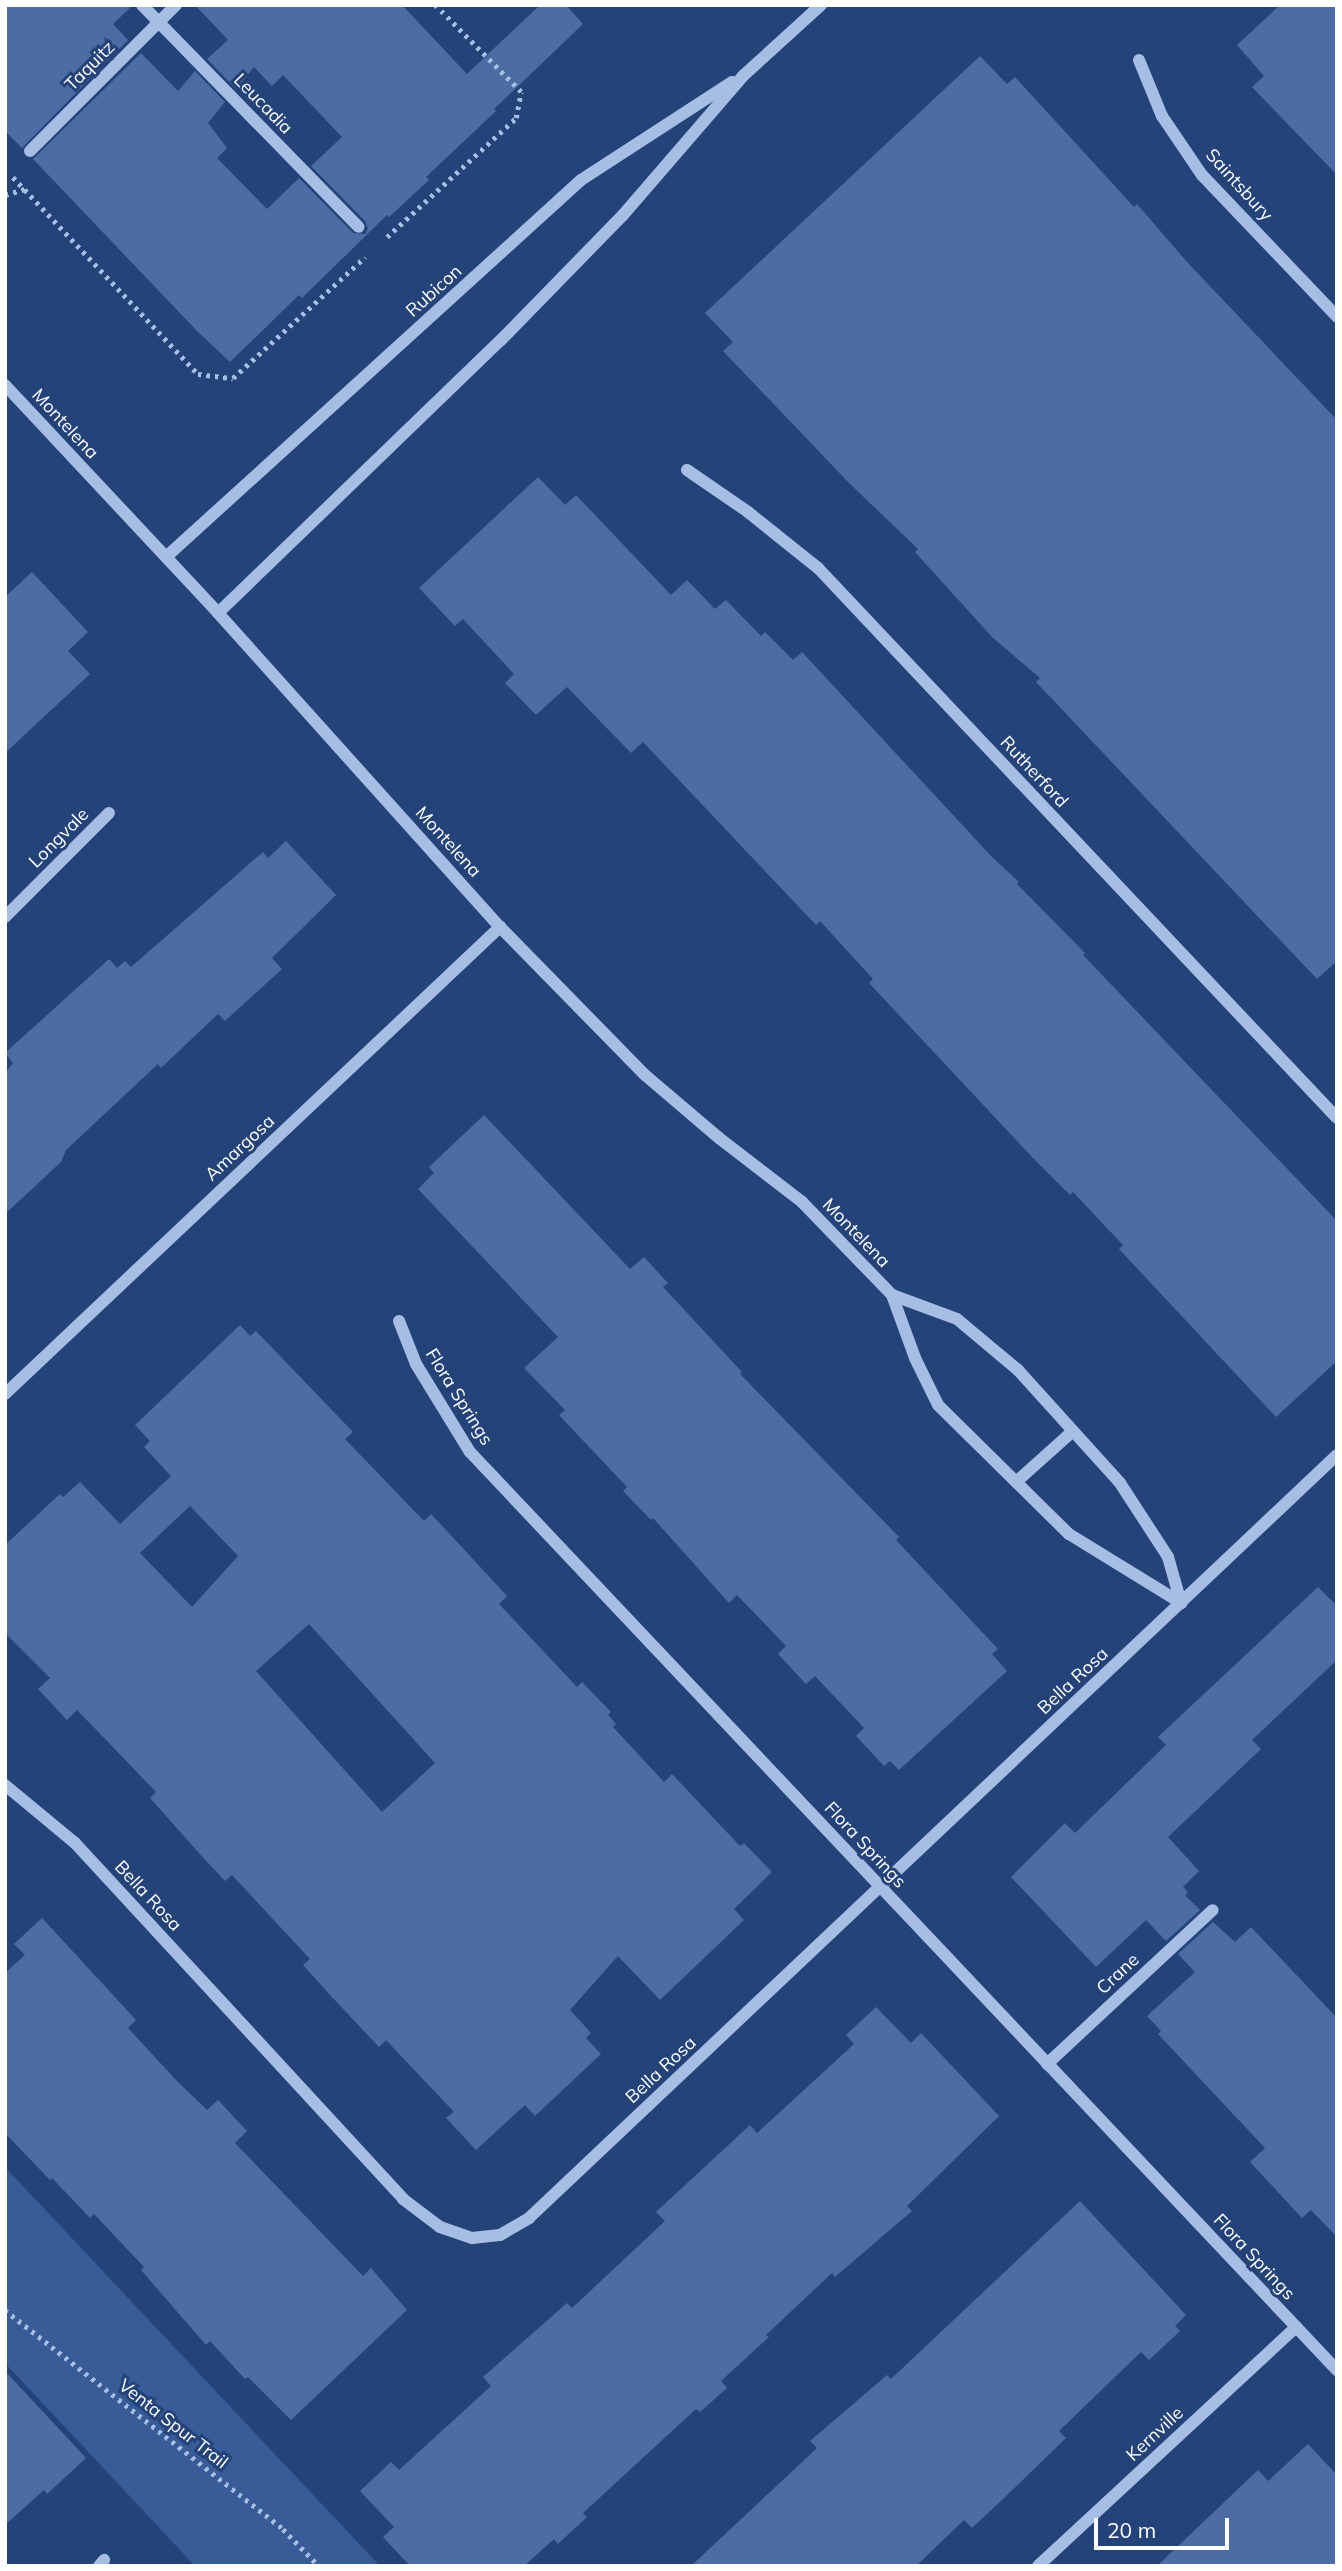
<!DOCTYPE html>
<html>
<head>
<meta charset="utf-8">
<style>
  body { margin:0 }
  #map { position:relative; width:1342px; height:2571px; overflow:hidden; background:#244379; font-family:Mulish,sans-serif }
  div>[style] { position:absolute }
  [style*='--x'] { left:calc(var(--x)*1px); top:calc(var(--y)*1px); width:calc(var(--w)*1px); rotate:calc(var(--a)*1deg) }
  .green>* { inset:0; background:#385c97 }
  .building>* { inset:0; background:#4c6da3 }
  .path>* { height:4.5px; margin-top:-2.25px; transform-origin:0; background:repeating-linear-gradient(90deg,#a7bee4 0 3.5px,transparent 0 8.5px) }
  .minor>* { height:12px; margin:-6px; padding:0 6px; transform-origin:6px; border-radius:6px; background:#a7bee4 }
  span { translate:-50% -50%; white-space:nowrap; text-align:center; line-height:1.15; -webkit-text-stroke:6px #244379; paint-order:stroke }
  .street-label { font-size:18px; color:#fff }
  .frame { position:absolute; inset:0; border:7px solid #fff; pointer-events:none }
  .scale { position:absolute; left:1094px; top:2518px; width:135px; height:32px; box-sizing:border-box; border:4px solid #fff; border-top:0; padding-left:9px; font-size:21px; line-height:24px; white-space:nowrap; color:#fff; -webkit-text-stroke:5px #244379; paint-order:stroke }
</style>
</head>
<body>
<div id="map">
  <div class="green">
    <div style="clip-path:polygon(5px 2167px,380px 2566px,195px 2566px,5px 2363px)"></div>
  </div>
  <div class="building">
    <div style="clip-path:polygon(5px 5px,133px 5px,113px 24px,128px 40px,22px 148px,5px 131px)"></div>
    <div style="clip-path:polygon(195px 5px,402px 5px,467px 74px,540px 5px,566px 5px,583px 24px,494px 109px,496px 111px,426px 177px,429px 180px,389px 217px,387px 215px,302px 298px,299px 295px,230px 362px,198px 332px,33px 159px,141px 53px,178px 91px,195px 71px,225px 102px,208px 123px,227px 148px,217px 158px,267px 209px,299px 178px,353px 233px,365px 234px,368px 229px,365px 221px,311px 166px,342px 137px,283px 75px,272px 86px,254px 67px,236px 89px,207px 59px,228px 40px)"></div>
    <div style="clip-path:polygon(1280px 5px,1337px 5px,1337px 175px,1252px 87px,1264px 76px,1237px 45px)"></div>
    <div style="clip-path:polygon(980px 56px,1007px 84px,1015px 77px,1134px 207px,1137px 204px,1187px 262px,1337px 420px,1337px 961px,1317px 979px,1036px 682px,1040px 678px,992px 637px,915px 552px,918px 549px,849px 483px,723px 351px,733px 342px,705px 313px)"></div>
    <div style="clip-path:polygon(538px 477px,565px 505px,576px 495px,671px 595px,687px 580px,715px 609px,726px 600px,761px 636px,765px 632px,793px 660px,802px 652px,992px 857px,1019px 882px,1017px 884px,1085px 953px,1083px 955px,1337px 1221px,1337px 1361px,1276px 1417px,1119px 1249px,1123px 1245px,1073px 1192px,1070px 1195px,1032px 1157px,869px 983px,873px 979px,820px 921px,816px 925px,643px 742px,631px 753px,567px 687px,536px 715px,505px 683px,514px 674px,463px 619px,455px 626px,419px 588px)"></div>
    <div style="clip-path:polygon(32px 572px,88px 632px,68px 651px,90px 674px,5px 753px,5px 597px)"></div>
    <div style="clip-path:polygon(286px 841px,336px 895px,272px 958px,282px 969px,225px 1021px,218px 1014px,161px 1068px,158px 1064px,66px 1150px,61px 1162px,5px 1214px,5px 1073px,13px 1063px,5px 1053px,109px 959px,117px 968px,125px 961px,131px 967px,263px 852px,268px 858px)"></div>
    <div style="clip-path:polygon(484px 1115px,630px 1269px,644px 1257px,668px 1283px,663px 1287px,742px 1372px,740px 1374px,899px 1537px,896px 1540px,998px 1649px,992px 1654px,1007px 1671px,899px 1770px,890px 1761px,884px 1766px,856px 1736px,864px 1728px,815px 1676px,806px 1684px,778px 1654px,786px 1646px,737px 1595px,729px 1603px,653px 1518px,651px 1520px,623px 1491px,627px 1487px,559px 1415px,565px 1410px,524px 1368px,558px 1337px,418px 1189px,434px 1173px,429px 1167px)"></div>
    <div style="clip-path:polygon(evenodd,240px 1325px,250px 1336px,256px 1331px,353px 1432px,345px 1439px,424px 1521px,431px 1514px,460px 1545px,507px 1596px,499px 1604px,577px 1687px,582px 1682px,611px 1712px,608px 1715px,616px 1724px,613px 1727px,664px 1782px,672px 1774px,740px 1846px,744px 1843px,772px 1872px,734px 1909px,744px 1920px,660px 2000px,618px 1956px,570px 2010px,591px 2033px,586px 2038px,601px 2054px,535px 2116px,525px 2105px,476px 2150px,446px 2118px,454px 2112px,386px 2040px,379px 2047px,331px 1996px,303px 1965px,310px 1959px,232px 1875px,225px 1881px,198px 1852px,150px 1798px,156px 1792px,108px 1742px,77px 1710px,67px 1720px,38px 1689px,50px 1678px,5px 1633px,5px 1545px,60px 1494px,63px 1497px,80px 1482px,120px 1524px,171px 1476px,144px 1447px,150px 1441px,135px 1425px,240px 1325px,190px 1506px,238px 1556px,192px 1607px,140px 1553px,190px 1506px,240px 1325px,309px 1624px,435px 1763px,382px 1812px,256px 1671px,309px 1624px)"></div>
    <div style="clip-path:polygon(1318px 1587px,1337px 1606px,1337px 1660px,1252px 1740px,1261px 1749px,1168px 1837px,1199px 1871px,1183px 1887px,1188px 1892px,1185px 1895px,1200px 1910px,1166px 1941px,1146px 1920px,1096px 1967px,1011px 1877px,1065px 1823px,1075px 1833px,1166px 1745px,1158px 1737px)"></div>
    <div style="clip-path:polygon(42px 1918px,136px 2020px,128px 2028px,177px 2081px,207px 2110px,218px 2100px,247px 2131px,235px 2143px,363px 2276px,371px 2268px,407px 2310px,291px 2420px,248px 2377px,245px 2379px,210px 2341px,206px 2345px,141px 2270px,144px 2267px,94px 2214px,90px 2218px,52px 2178px,50px 2180px,5px 2133px,5px 1973px,25px 1955px,14px 1944px)"></div>
    <div style="clip-path:polygon(1213px 1922px,1235px 1942px,1251px 1927px,1337px 2018px,1337px 2237px,1311px 2210px,1302px 2218px,1250px 2162px,1265px 2148px,1158px 2034px,1161px 2031px,1147px 2016px,1195px 1972px,1178px 1954px)"></div>
    <div style="clip-path:polygon(876px 2007px,911px 2043px,921px 2033px,999px 2116px,907px 2206px,912px 2211px,835px 2277px,832px 2273px,766px 2335px,769px 2337px,721px 2381px,727px 2388px,700px 2412px,696px 2409px,583px 2513px,587px 2517px,558px 2544px,554px 2539px,524px 2566px,410px 2566px,383px 2537px,394px 2527px,360px 2491px,391px 2462px,399px 2470px,491px 2386px,483px 2377px,567px 2303px,572px 2308px,665px 2221px,656px 2212px,750px 2125px,757px 2133px,854px 2044px,846px 2035px)"></div>
    <div style="clip-path:polygon(1080px 2201px,1186px 2315px,1175px 2326px,1180px 2331px,1149px 2360px,1141px 2352px,1059px 2431px,1066px 2438px,1003px 2499px,972px 2528px,964px 2520px,916px 2566px,691px 2566px,817px 2448px,810px 2441px,887px 2375px,891px 2379px)"></div>
    <div style="clip-path:polygon(5px 2371px,86px 2458px,47px 2494px,44px 2490px,5px 2525px)"></div>
    <div style="clip-path:polygon(1308px 2444px,1337px 2475px,1337px 2566px,1157px 2566px,1258px 2470px,1268px 2481px)"></div>
  </div>
  <div class="path">
    <div style="--x:13;--y:177;--w:270;--a:46.8"></div>
    <div style="--x:198;--y:374;--w:35;--a:7"></div>
    <div style="--x:233;--y:378;--w:179;--a:-42.5"></div>
    <div style="--x:5;--y:195;--w:21;--a:-17"></div>
    <div style="--x:387;--y:237;--w:176;--a:-42.7"></div>
    <div style="--x:516;--y:118;--w:26;--a:-79"></div>
    <div style="--x:521;--y:92;--w:122;--a:-134.7"></div>
    <div style="--x:5;--y:2310;--w:354;--a:38.2"></div>
    <div style="--x:283;--y:2529;--w:52;--a:45.8"></div>
  </div>
  <div class="minor">
    <div style="--x:142;--y:5;--w:310;--a:45.7"></div>
    <div style="--x:1139;--y:60;--w:61;--a:67.7"></div>
    <div style="--x:1162;--y:116;--w:71;--a:55.9"></div>
    <div style="--x:1202;--y:175;--w:196;--a:46.4"></div>
    <div style="--x:30;--y:151;--w:206;--a:-45"></div>
    <div style="--x:5;--y:385;--w:312;--a:46.9"></div>
    <div style="--x:218;--y:613;--w:422;--a:48.1"></div>
    <div style="--x:500;--y:927;--w:207;--a:45.6"></div>
    <div style="--x:645;--y:1075;--w:97;--a:40.4"></div>
    <div style="--x:719;--y:1138;--w:105;--a:37.6"></div>
    <div style="--x:802;--y:1202;--w:129;--a:45.9"></div>
    <div style="--x:892;--y:1295;--w:67;--a:69.9"></div>
    <div style="--x:915;--y:1358;--w:52;--a:63.9"></div>
    <div style="--x:938;--y:1405;--w:184;--a:44.6"></div>
    <div style="--x:1069;--y:1534;--w:132;--a:31.6"></div>
    <div style="--x:687;--y:470;--w:74;--a:34.5"></div>
    <div style="--x:748;--y:512;--w:90;--a:38.7"></div>
    <div style="--x:818;--y:568;--w:756;--a:46.66"></div>
    <div style="--x:166;--y:557;--w:561;--a:-42.25"></div>
    <div style="--x:581;--y:180;--w:180;--a:-33"></div>
    <div style="--x:218;--y:613;--w:393;--a:-44"></div>
    <div style="--x:501;--y:340;--w:175;--a:-45.7"></div>
    <div style="--x:623;--y:215;--w:185;--a:-49.2"></div>
    <div style="--x:744;--y:75;--w:104;--a:-42.3"></div>
    <div style="--x:5;--y:917;--w:147;--a:-45"></div>
    <div style="--x:892;--y:1295;--w:69;--a:20.3"></div>
    <div style="--x:957;--y:1319;--w:80;--a:39.9"></div>
    <div style="--x:1018;--y:1370;--w:152;--a:47.9"></div>
    <div style="--x:1120;--y:1483;--w:88;--a:57"></div>
    <div style="--x:1168;--y:1557;--w:48;--a:74.2"></div>
    <div style="--x:399;--y:1321;--w:46;--a:68.4"></div>
    <div style="--x:416;--y:1364;--w:103;--a:58.5"></div>
    <div style="--x:470;--y:1452;--w:1263;--a:46.64"></div>
    <div style="--x:5;--y:1394;--w:681;--a:-43.33"></div>
    <div style="--x:1016;--y:1482;--w:76;--a:-41.8"></div>
    <div style="--x:5;--y:1785;--w:91;--a:39.6"></div>
    <div style="--x:75;--y:1843;--w:484;--a:47.3"></div>
    <div style="--x:403;--y:2199;--w:46;--a:37.1"></div>
    <div style="--x:440;--y:2227;--w:34;--a:19"></div>
    <div style="--x:472;--y:2238;--w:28;--a:-6"></div>
    <div style="--x:500;--y:2235;--w:34;--a:-30"></div>
    <div style="--x:529;--y:2218;--w:1111;--a:-43.36"></div>
    <div style="--x:1047;--y:2064;--w:226;--a:-42.9"></div>
    <div style="--x:99;--y:2566;--w:8;--a:-50"></div>
    <div style="--x:1038;--y:2566;--w:352;--a:-42.8"></div>
  </div>
  <div class="street-label">
    <span style="left:90px;top:66px;rotate:-45deg">Taquitz</span>
    <span style="left:263px;top:104px;rotate:46deg">Leucadia</span>
    <span style="left:1239px;top:185px;rotate:48deg">Saintsbury</span>
    <span style="left:434px;top:291px;rotate:-42deg">Rubicon</span>
    <span style="left:65px;top:424px;rotate:47deg">Montelena</span>
    <span style="left:1034px;top:772px;rotate:47deg">Rutherford</span>
    <span style="left:59px;top:838px;rotate:-45deg">Longvale</span>
    <span style="left:448px;top:842px;rotate:48deg">Montelena</span>
    <span style="left:240px;top:1148px;rotate:-43deg">Amargosa</span>
    <span style="left:856px;top:1233px;rotate:46deg">Montelena</span>
    <span style="left:459px;top:1397px;rotate:58deg">Flora Springs</span>
    <span style="left:1073px;top:1681px;rotate:-43deg">Bella Rosa</span>
    <span style="left:865px;top:1845px;rotate:47deg">Flora Springs</span>
    <span style="left:148px;top:1896px;rotate:47deg">Bella Rosa</span>
    <span style="left:1118px;top:1974px;rotate:-43deg">Crane</span>
    <span style="left:661px;top:2070px;rotate:-43deg">Bella Rosa</span>
    <span style="left:1254px;top:2257px;rotate:47deg">Flora Springs</span>
    <span style="left:173px;top:2424px;rotate:38deg">Venta Spur Trail</span>
    <span style="left:1155px;top:2434px;rotate:-43deg">Kernville</span>
  </div>
  <div class="frame"></div>
  <div class="scale">20 m</div>
</div>
</body>
</html>
